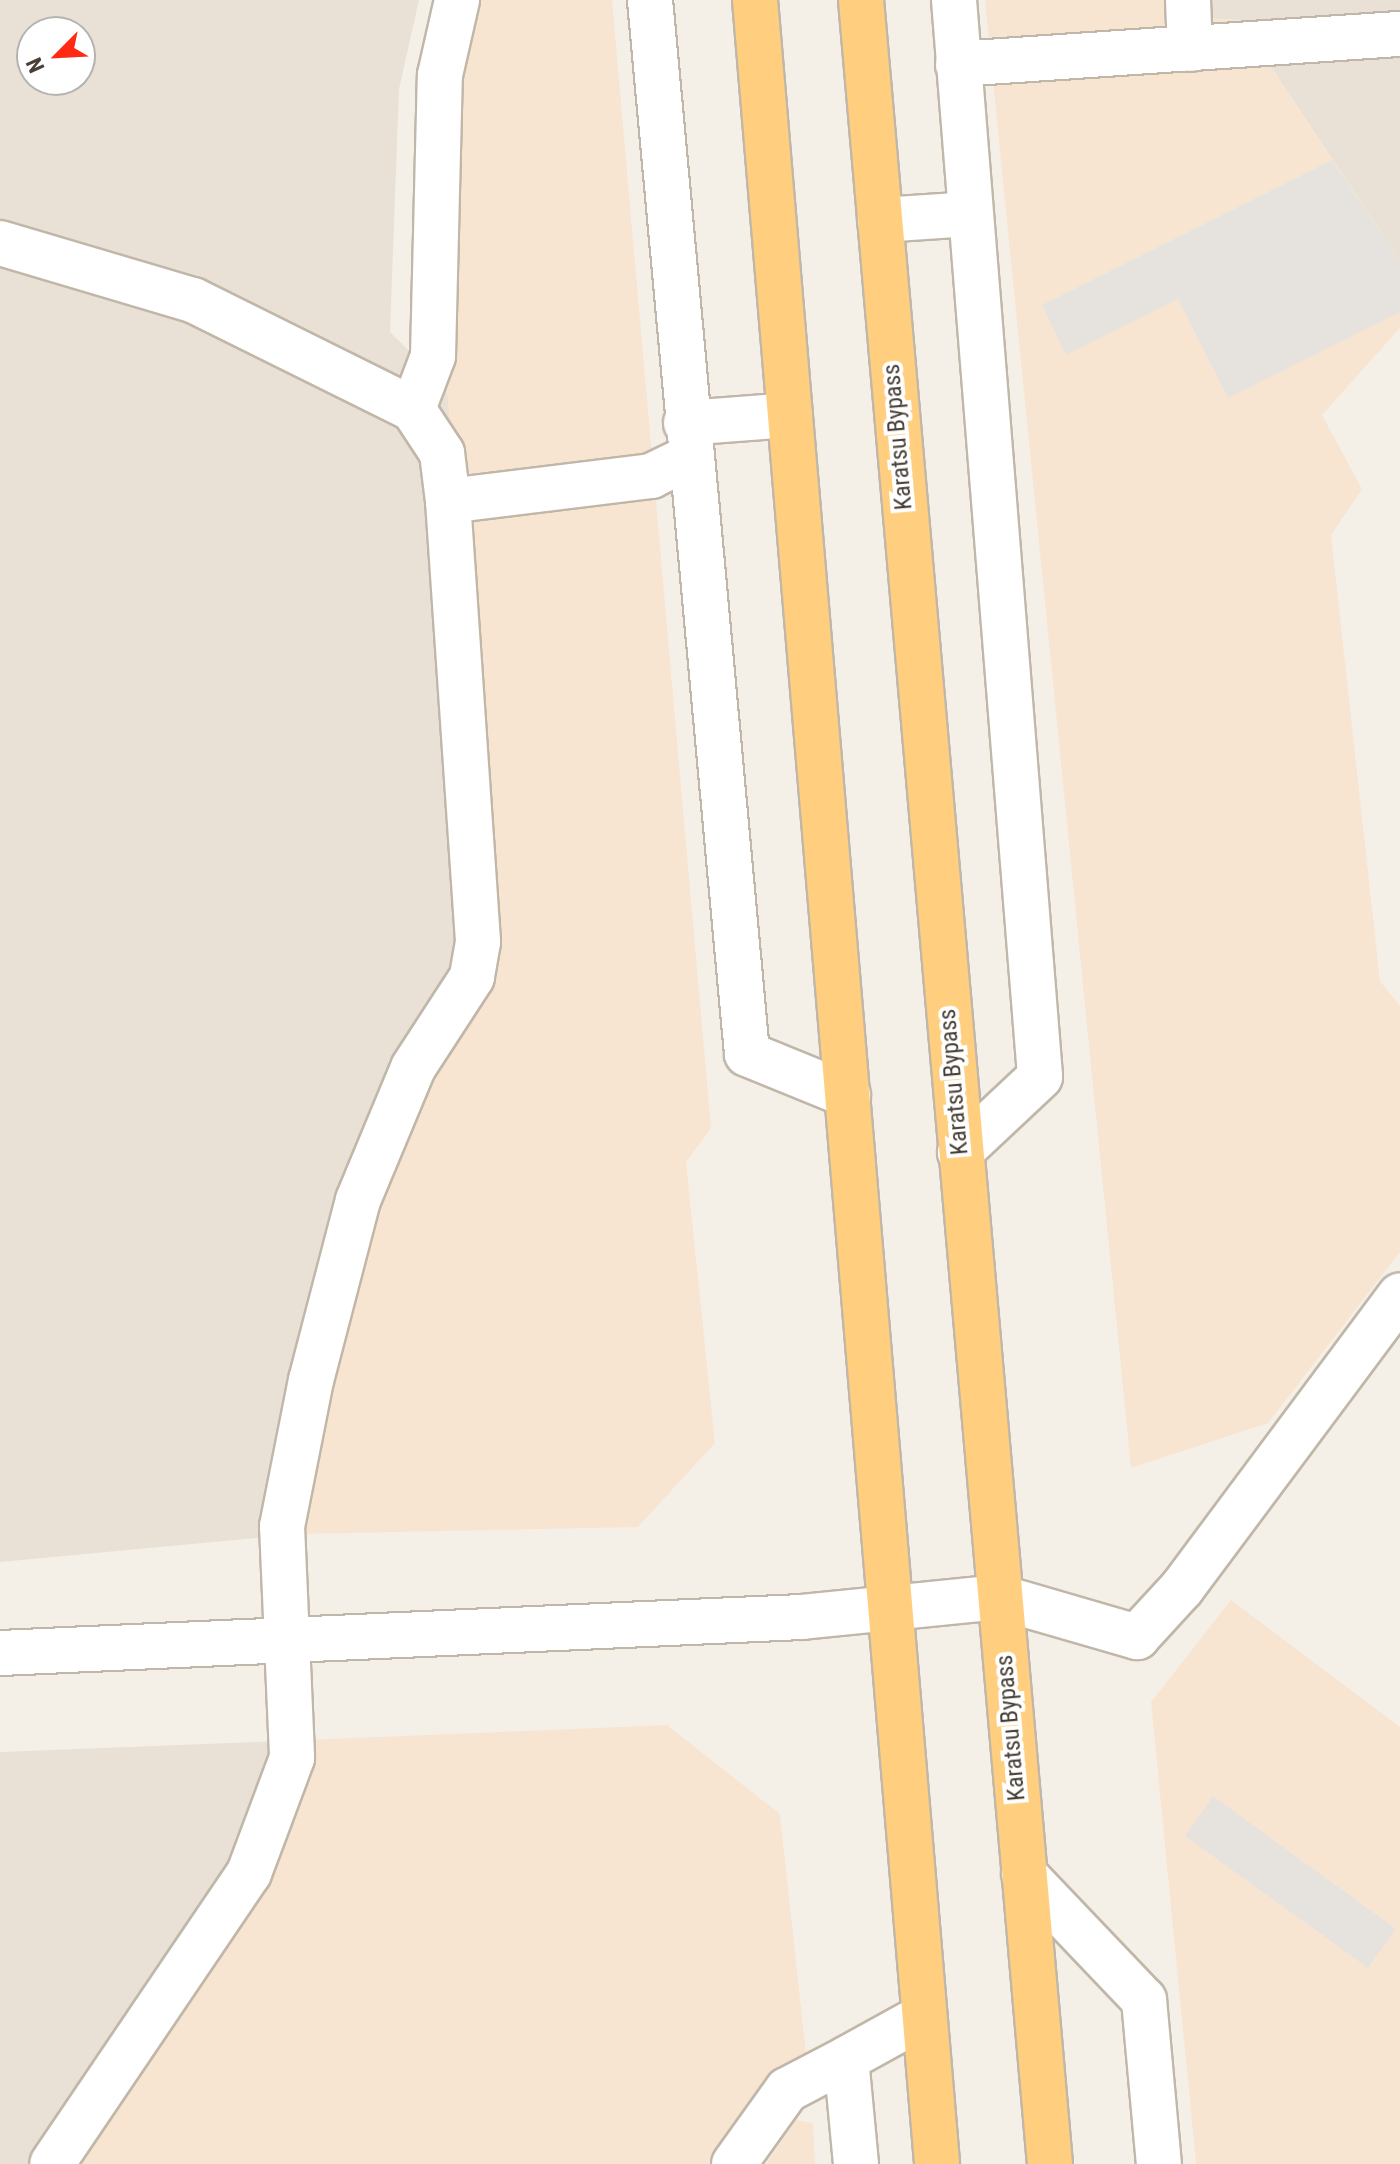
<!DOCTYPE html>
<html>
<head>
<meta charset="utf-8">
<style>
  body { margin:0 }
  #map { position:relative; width:1400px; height:2164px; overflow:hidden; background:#f5f0e7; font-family:"Roboto Condensed",sans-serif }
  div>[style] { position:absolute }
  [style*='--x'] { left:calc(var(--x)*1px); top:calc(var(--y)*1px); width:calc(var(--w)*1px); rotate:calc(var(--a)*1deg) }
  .residential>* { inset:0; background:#e9e1d5 }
  .commercial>* { inset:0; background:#f8e5d1 }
  .parking>* { inset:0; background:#e6e3df }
  .roads { filter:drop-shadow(2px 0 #c1b7a9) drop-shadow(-2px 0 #c1b7a9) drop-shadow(0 2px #c1b7a9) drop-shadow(0 -2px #c1b7a9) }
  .minor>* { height:44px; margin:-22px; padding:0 22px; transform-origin:22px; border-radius:22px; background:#fff }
  .tertiary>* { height:44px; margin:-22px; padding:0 22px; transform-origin:22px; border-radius:22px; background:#fff }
  .trunk>* { height:44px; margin:-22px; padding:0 22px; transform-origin:22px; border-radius:22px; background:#ffcf7f }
  span { translate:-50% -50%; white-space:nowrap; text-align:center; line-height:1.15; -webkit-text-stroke:8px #fff; paint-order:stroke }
  .street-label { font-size:24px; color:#484036 }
  .north { position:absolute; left:16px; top:16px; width:80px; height:80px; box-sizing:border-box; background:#fff; border:2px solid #b6b3af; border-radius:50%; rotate:246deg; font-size:22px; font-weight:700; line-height:32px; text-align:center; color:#484036 }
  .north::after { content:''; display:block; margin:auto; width:28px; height:36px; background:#ff2914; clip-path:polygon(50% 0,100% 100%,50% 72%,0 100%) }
</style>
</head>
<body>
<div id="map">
  <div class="residential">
    <div style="clip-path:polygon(evenodd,0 0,419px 0,399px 89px,390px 332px,447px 388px,498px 953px,299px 1534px,0 1562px,0 0,32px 32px,80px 32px,80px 80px,32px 80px,32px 32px)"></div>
    <div style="clip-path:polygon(1165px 0,1400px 0,1400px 261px,1240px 20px,1166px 16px)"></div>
    <div style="clip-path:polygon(307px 1740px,294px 1828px,82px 2164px,0 2164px,0 1752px)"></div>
  </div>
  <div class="commercial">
    <div style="clip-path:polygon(439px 0,612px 0,711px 1128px,686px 1162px,715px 1443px,638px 1527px,299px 1534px,373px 1207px,428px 1080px,498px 953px,447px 388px,413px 355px,416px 87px)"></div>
    <div style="clip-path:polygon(985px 0,1165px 0,1166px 16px,1240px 20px,1400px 261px,1400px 328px,1322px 415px,1362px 489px,1331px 535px,1380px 981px,1400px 1006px,1400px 1252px,1268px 1423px,1131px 1468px)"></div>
    <div style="clip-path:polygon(1231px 1600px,1400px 1727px,1400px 2164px,1196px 2164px,1151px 1702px)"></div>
    <div style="clip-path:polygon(667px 1725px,780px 1814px,807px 2063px,720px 2164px,82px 2164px,294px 1828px,307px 1740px)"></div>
    <div style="clip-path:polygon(796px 2120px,813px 2123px,815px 2164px,766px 2164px)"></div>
  </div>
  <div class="parking">
    <div style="clip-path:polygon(1332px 160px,1400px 261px,1400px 312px,1228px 398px,1178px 299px,1066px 355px,1042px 305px)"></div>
    <div style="clip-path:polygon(1213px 1796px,1396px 1929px,1368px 1968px,1185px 1836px)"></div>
  </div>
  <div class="roads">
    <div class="minor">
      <div style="--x:650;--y:0;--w:1058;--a:84.74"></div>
      <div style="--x:747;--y:1054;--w:109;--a:22.1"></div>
      <div style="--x:954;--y:0;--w:1080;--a:85.43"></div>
      <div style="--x:1040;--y:1077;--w:110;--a:136.8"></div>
      <div style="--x:1188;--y:0;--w:49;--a:87.7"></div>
      <div style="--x:958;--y:64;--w:443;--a:-3.9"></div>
      <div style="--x:880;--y:220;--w:90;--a:-3.8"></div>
      <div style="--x:0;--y:243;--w:201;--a:16.5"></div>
      <div style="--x:193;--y:300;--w:246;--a:26.4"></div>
      <div style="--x:413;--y:409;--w:53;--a:56.6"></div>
      <div style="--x:442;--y:453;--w:48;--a:82.9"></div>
      <div style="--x:448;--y:501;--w:442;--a:86.1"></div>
      <div style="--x:478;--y:942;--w:36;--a:100"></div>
      <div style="--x:472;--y:977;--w:108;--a:123"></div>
      <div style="--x:413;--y:1068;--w:143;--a:112.6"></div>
      <div style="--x:358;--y:1200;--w:186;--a:104.6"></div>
      <div style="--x:311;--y:1380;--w:149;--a:101.2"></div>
      <div style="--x:282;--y:1526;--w:232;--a:87.5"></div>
      <div style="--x:292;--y:1758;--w:123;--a:110.5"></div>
      <div style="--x:249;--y:1873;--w:351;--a:124.1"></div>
      <div style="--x:413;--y:409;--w:57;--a:-69.3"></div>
      <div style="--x:433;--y:356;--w:281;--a:-88.6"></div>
      <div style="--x:440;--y:75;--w:77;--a:-77.2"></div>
      <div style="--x:686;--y:423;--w:104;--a:-4.4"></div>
      <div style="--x:448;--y:501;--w:205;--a:-7"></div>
      <div style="--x:651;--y:476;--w:43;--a:-26"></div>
      <div style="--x:999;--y:1597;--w:144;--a:16.2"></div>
      <div style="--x:1137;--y:1637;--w:67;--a:-47.4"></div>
      <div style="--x:1182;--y:1588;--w:365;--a:-53.3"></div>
      <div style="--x:1024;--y:1874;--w:174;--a:46.4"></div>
      <div style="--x:1144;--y:2000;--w:165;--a:84.8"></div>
      <div style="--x:734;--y:2164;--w:91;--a:-54.4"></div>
      <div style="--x:787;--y:2090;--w:67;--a:-27.7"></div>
      <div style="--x:856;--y:2164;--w:105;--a:-95.4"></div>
      <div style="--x:846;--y:2059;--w:87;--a:-28.9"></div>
    </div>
    <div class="tertiary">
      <div style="--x:0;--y:1653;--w:803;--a:-2.57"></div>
      <div style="--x:802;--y:1617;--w:198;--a:-5.8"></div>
    </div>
    <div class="trunk">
      <div style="--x:755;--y:0;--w:2172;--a:85.19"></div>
      <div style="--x:861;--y:0;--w:2172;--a:85.01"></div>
    </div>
  </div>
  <div class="street-label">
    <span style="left:898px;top:437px;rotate:-95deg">Karatsu Bypass</span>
    <span style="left:954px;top:1082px;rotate:-95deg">Karatsu Bypass</span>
    <span style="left:1011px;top:1728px;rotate:-95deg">Karatsu Bypass</span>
  </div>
  <div class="north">N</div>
</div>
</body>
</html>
